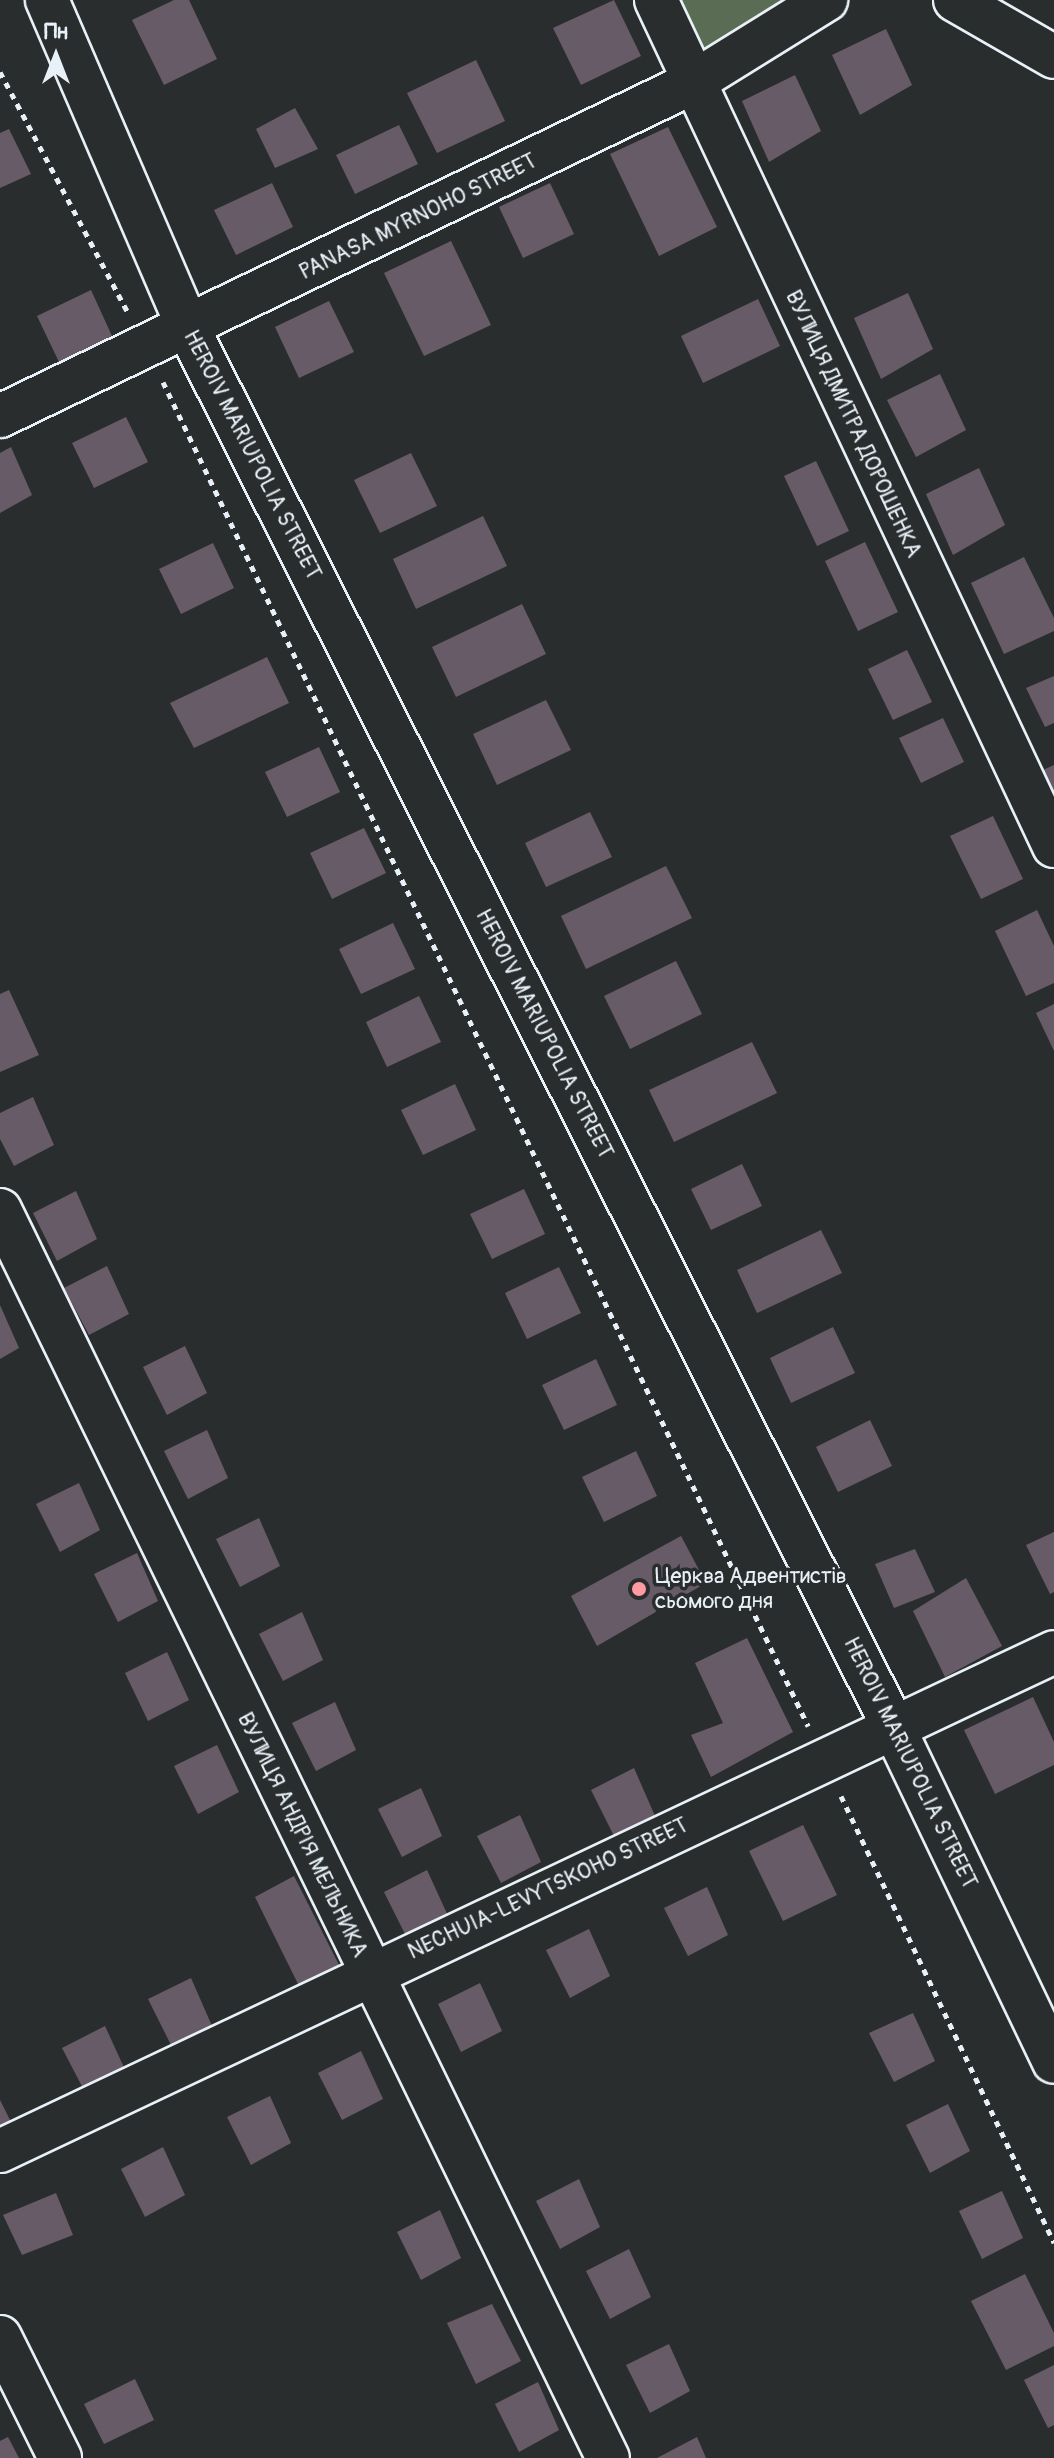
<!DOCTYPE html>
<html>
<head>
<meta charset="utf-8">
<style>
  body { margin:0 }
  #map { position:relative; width:1054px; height:2458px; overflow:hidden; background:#2a2d2e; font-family:Pangolin,sans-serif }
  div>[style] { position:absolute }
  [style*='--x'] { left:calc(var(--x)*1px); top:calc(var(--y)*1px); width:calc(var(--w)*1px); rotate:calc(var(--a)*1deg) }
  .green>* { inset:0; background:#5b6c55 }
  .building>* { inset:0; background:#685b68 }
  .path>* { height:5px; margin-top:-2.5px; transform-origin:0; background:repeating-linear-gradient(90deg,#e8f1f8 0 6px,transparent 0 12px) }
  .roads { filter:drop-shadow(2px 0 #e8f1f8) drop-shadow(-2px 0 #e8f1f8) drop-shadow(0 2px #e8f1f8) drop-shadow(0 -2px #e8f1f8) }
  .minor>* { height:42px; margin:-21px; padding:0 21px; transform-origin:21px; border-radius:21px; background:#2a2d2e }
  .dots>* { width:22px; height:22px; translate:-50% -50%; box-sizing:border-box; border:4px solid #2a2d2e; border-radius:50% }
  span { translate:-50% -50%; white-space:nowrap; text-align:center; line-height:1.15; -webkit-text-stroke:7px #2a2d2e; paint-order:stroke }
  .street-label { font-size:22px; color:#e8f1f8 }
  .poi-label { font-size:22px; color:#e8f1f8 }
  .left { translate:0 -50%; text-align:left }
  .north { position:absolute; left:16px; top:16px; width:80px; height:80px; -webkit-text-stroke:6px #2a2d2e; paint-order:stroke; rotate:0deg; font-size:22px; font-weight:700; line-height:32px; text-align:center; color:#e8f1f8 }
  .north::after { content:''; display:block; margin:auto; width:28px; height:36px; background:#e8f1f8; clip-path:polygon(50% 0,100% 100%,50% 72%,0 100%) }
</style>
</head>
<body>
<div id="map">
  <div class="green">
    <div style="clip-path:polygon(681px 0,802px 0,721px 84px)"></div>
  </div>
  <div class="building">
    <div style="clip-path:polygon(174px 0,189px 0,217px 59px,164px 85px,132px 20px)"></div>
    <div style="clip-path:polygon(614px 0,641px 56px,581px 85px,553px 28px)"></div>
    <div style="clip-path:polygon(886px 29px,912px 85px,860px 115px,832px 55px)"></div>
    <div style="clip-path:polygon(476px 60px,505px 121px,437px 153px,407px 93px)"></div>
    <div style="clip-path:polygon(795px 75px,821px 131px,769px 162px,742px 101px)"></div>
    <div style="clip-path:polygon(295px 108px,318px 149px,275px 168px,256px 129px)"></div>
    <div style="clip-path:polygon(399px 125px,418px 164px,355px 194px,336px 155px)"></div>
    <div style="clip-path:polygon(668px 127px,717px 227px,659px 256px,610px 154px)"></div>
    <div style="clip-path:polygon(9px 129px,31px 174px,0 188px,0 133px)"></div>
    <div style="clip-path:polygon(272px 183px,293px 227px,236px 255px,214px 210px)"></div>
    <div style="clip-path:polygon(550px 183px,574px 234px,523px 258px,499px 207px)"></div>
    <div style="clip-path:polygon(451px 241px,491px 325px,424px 356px,384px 273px)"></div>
    <div style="clip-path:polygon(91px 290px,112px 336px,59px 362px,37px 316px)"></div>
    <div style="clip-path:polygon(908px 293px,933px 349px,881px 379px,854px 318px)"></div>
    <div style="clip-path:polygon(758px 299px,780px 346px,703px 383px,681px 336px)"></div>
    <div style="clip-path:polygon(329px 301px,354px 352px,299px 378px,275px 327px)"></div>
    <div style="clip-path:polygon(940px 374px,966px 430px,916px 457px,887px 400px)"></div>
    <div style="clip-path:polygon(126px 417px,148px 462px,94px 488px,72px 443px)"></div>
    <div style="clip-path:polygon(11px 447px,32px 495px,0 513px,0 453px)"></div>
    <div style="clip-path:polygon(411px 453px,437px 506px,380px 533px,354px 480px)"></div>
    <div style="clip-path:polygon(816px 461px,849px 531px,817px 546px,784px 476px)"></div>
    <div style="clip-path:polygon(979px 468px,1005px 525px,953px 555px,926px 494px)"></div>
    <div style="clip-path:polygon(483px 516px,507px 566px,416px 609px,393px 559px)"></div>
    <div style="clip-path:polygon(865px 542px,898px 612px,858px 631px,825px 561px)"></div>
    <div style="clip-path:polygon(213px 543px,234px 588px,181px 614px,159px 569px)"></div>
    <div style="clip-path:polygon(1024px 557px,1054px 618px,1054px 631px,1004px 654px,971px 583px)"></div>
    <div style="clip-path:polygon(522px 604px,546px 654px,456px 697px,432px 647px)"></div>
    <div style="clip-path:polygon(907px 650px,932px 702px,893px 720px,868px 669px)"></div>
    <div style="clip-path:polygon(267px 657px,289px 703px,194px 748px,170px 703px)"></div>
    <div style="clip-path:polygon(1054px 676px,1054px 723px,1045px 727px,1026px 688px)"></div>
    <div style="clip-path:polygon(546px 700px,571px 750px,497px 785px,473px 734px)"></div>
    <div style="clip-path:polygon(943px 718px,964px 762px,921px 783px,899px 738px)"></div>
    <div style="clip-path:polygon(319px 747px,340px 792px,287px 817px,265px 772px)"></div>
    <div style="clip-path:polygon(1054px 765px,1054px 794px,1043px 770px)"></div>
    <div style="clip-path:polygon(590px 812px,612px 857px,546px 887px,525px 843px)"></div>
    <div style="clip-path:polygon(993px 816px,1023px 879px,981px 899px,950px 836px)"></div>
    <div style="clip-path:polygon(364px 828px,386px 873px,332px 899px,310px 853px)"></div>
    <div style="clip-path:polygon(666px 866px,692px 918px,586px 969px,561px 916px)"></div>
    <div style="clip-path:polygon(1037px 910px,1054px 946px,1054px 983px,1026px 996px,995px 931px)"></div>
    <div style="clip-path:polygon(393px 923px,415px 969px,361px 994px,339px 949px)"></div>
    <div style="clip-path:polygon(676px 961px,702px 1014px,630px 1049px,604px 996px)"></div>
    <div style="clip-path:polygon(9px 990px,39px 1055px,0 1072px,0 994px)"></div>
    <div style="clip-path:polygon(419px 996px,441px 1042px,387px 1067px,366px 1022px)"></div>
    <div style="clip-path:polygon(1054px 1004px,1054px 1051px,1036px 1013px)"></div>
    <div style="clip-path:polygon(752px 1042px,777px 1093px,674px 1142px,649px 1090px)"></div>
    <div style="clip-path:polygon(455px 1084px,476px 1130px,423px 1155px,401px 1110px)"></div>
    <div style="clip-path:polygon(33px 1097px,54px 1145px,14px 1166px,0 1139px,0 1113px)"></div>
    <div style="clip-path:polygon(742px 1164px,762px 1206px,711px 1230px,691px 1189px)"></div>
    <div style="clip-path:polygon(524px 1189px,545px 1234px,492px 1259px,470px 1214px)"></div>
    <div style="clip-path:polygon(76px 1191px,97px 1239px,57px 1261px,33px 1213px)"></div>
    <div style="clip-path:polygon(821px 1230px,842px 1273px,757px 1313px,737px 1270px)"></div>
    <div style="clip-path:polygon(107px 1266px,129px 1314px,89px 1335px,64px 1288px)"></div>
    <div style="clip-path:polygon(559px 1267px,581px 1313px,527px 1339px,505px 1293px)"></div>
    <div style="clip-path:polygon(0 1305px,19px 1348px,0 1359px)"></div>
    <div style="clip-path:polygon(833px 1327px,855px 1373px,791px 1403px,770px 1358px)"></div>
    <div style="clip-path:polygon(185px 1346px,207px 1393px,167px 1415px,143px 1367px)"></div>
    <div style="clip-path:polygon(596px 1359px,617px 1405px,564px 1430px,542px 1385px)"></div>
    <div style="clip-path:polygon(870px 1420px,892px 1466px,838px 1492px,816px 1447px)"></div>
    <div style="clip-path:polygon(207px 1430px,228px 1478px,188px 1499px,164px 1451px)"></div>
    <div style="clip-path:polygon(636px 1451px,657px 1496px,604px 1522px,582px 1477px)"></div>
    <div style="clip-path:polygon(79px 1483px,100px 1530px,60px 1552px,36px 1504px)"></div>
    <div style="clip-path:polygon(259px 1518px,280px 1566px,240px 1587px,216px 1539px)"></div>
    <div style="clip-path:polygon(1054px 1532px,1054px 1592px,1050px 1594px,1026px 1545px)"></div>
    <div style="clip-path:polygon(681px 1536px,706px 1583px,597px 1646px,571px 1596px)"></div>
    <div style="clip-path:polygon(915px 1549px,935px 1592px,894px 1608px,875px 1564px)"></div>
    <div style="clip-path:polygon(137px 1553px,158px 1601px,118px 1622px,94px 1574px)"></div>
    <div style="clip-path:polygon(966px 1578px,1002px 1646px,945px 1677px,913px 1611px)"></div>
    <div style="clip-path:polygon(302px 1612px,323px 1660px,283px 1681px,259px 1634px)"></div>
    <div style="clip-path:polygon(747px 1638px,793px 1732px,711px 1777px,691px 1735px,723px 1723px,695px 1663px)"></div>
    <div style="clip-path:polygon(167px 1652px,189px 1700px,148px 1721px,125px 1673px)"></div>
    <div style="clip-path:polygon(1033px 1697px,1054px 1742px,1054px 1765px,995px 1794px,964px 1730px)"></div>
    <div style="clip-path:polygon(335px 1702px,356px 1750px,316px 1771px,292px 1723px)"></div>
    <div style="clip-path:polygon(217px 1745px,239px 1792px,198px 1814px,174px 1766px)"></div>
    <div style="clip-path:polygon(634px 1768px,655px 1816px,615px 1838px,591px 1790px)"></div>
    <div style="clip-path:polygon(421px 1788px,442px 1836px,402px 1857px,378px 1809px)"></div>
    <div style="clip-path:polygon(520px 1815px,541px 1862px,501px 1883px,477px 1836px)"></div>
    <div style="clip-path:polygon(803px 1825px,837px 1895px,783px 1921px,749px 1851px)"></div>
    <div style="clip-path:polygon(427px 1870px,449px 1918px,408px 1940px,384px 1892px)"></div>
    <div style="clip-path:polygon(294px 1876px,339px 1965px,299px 1986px,255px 1897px)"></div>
    <div style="clip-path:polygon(707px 1887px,728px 1935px,688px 1956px,664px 1908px)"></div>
    <div style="clip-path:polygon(589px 1929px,610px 1976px,570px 1998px,546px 1950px)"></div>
    <div style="clip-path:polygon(191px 1978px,212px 2026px,172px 2047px,148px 1999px)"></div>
    <div style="clip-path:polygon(480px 1983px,502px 2031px,461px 2052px,438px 2004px)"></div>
    <div style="clip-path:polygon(913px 2013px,935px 2061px,894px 2082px,869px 2033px)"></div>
    <div style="clip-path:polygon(105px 2026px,127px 2074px,87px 2096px,62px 2048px)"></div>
    <div style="clip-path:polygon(361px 2051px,383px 2099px,342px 2120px,318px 2073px)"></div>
    <div style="clip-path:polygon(270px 2096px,291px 2143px,251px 2165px,227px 2117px)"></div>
    <div style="clip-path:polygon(0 2100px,16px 2132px,0 2140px)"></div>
    <div style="clip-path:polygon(948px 2104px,970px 2151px,930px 2173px,906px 2125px)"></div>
    <div style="clip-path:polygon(163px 2147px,185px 2195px,145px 2217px,121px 2169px)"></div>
    <div style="clip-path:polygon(579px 2179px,600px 2227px,560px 2249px,536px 2201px)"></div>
    <div style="clip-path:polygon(1002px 2191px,1023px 2238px,982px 2259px,959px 2211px)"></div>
    <div style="clip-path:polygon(56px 2193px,73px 2235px,22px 2255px,3px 2215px)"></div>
    <div style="clip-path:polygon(440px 2210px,461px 2258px,421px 2280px,397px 2232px)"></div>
    <div style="clip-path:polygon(629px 2249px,651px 2297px,610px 2319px,586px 2271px)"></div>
    <div style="clip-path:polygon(1025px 2274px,1054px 2333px,1054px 2346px,1006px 2370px,971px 2301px)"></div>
    <div style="clip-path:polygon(492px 2304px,521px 2361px,476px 2384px,447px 2323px)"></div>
    <div style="clip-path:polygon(669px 2344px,690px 2391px,650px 2413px,626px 2365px)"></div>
    <div style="clip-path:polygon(1054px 2365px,1054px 2425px,1048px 2428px,1024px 2380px)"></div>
    <div style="clip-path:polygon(135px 2379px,154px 2420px,104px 2444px,84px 2404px)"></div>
    <div style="clip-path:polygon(538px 2382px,559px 2430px,519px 2452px,495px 2404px)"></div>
    <div style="clip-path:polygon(8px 2437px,19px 2458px,0 2458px,0 2441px)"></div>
    <div style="clip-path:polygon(697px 2437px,706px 2458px,657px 2458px)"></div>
  </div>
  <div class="path">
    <div style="--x:0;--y:72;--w:273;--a:62"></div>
    <div style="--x:163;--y:382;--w:1491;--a:64.36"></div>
    <div style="--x:841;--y:1796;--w:495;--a:64.5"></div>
  </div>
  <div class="roads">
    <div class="minor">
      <div style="--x:47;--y:0;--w:357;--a:66.7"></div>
      <div style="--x:188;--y:328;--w:1568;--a:63.24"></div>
      <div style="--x:894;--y:1728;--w:370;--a:64.4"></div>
      <div style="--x:656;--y:0;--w:935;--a:64.81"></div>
      <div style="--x:955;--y:0;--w:114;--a:29.9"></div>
      <div style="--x:0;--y:416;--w:768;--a:-25.7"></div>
      <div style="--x:692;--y:83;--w:158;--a:-31.8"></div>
      <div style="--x:0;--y:1210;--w:1388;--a:64.03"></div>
      <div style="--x:0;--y:2151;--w:1166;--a:-25.33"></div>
      <div style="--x:0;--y:2337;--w:135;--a:63.6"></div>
    </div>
  </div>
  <div class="dots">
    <div style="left:639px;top:1589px;background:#ff9aa2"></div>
  </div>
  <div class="street-label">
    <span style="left:418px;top:217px;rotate:-26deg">PANASA MYRNOHO STREET</span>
    <span style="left:853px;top:424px;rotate:65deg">ВУЛИЦЯ ДМИТРА ДОРОШЕНКА</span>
    <span style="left:252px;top:455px;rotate:63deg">HEROIV MARIUPOLIA STREET</span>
    <span style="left:544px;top:1034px;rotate:63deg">HEROIV MARIUPOLIA STREET</span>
    <span style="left:910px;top:1763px;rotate:64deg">HEROIV MARIUPOLIA STREET</span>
    <span style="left:302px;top:1835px;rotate:64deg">ВУЛИЦЯ АНДРІЯ МЕЛЬНИКА</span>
    <span style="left:548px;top:1889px;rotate:-25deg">NECHUIA-LEVYTSKOHO STREET</span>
  </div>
  <div class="poi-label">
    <span class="left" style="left:655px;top:1589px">Церква Адвентистів<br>сьомого дня</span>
  </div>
  <div class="north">Пн</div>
</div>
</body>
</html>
